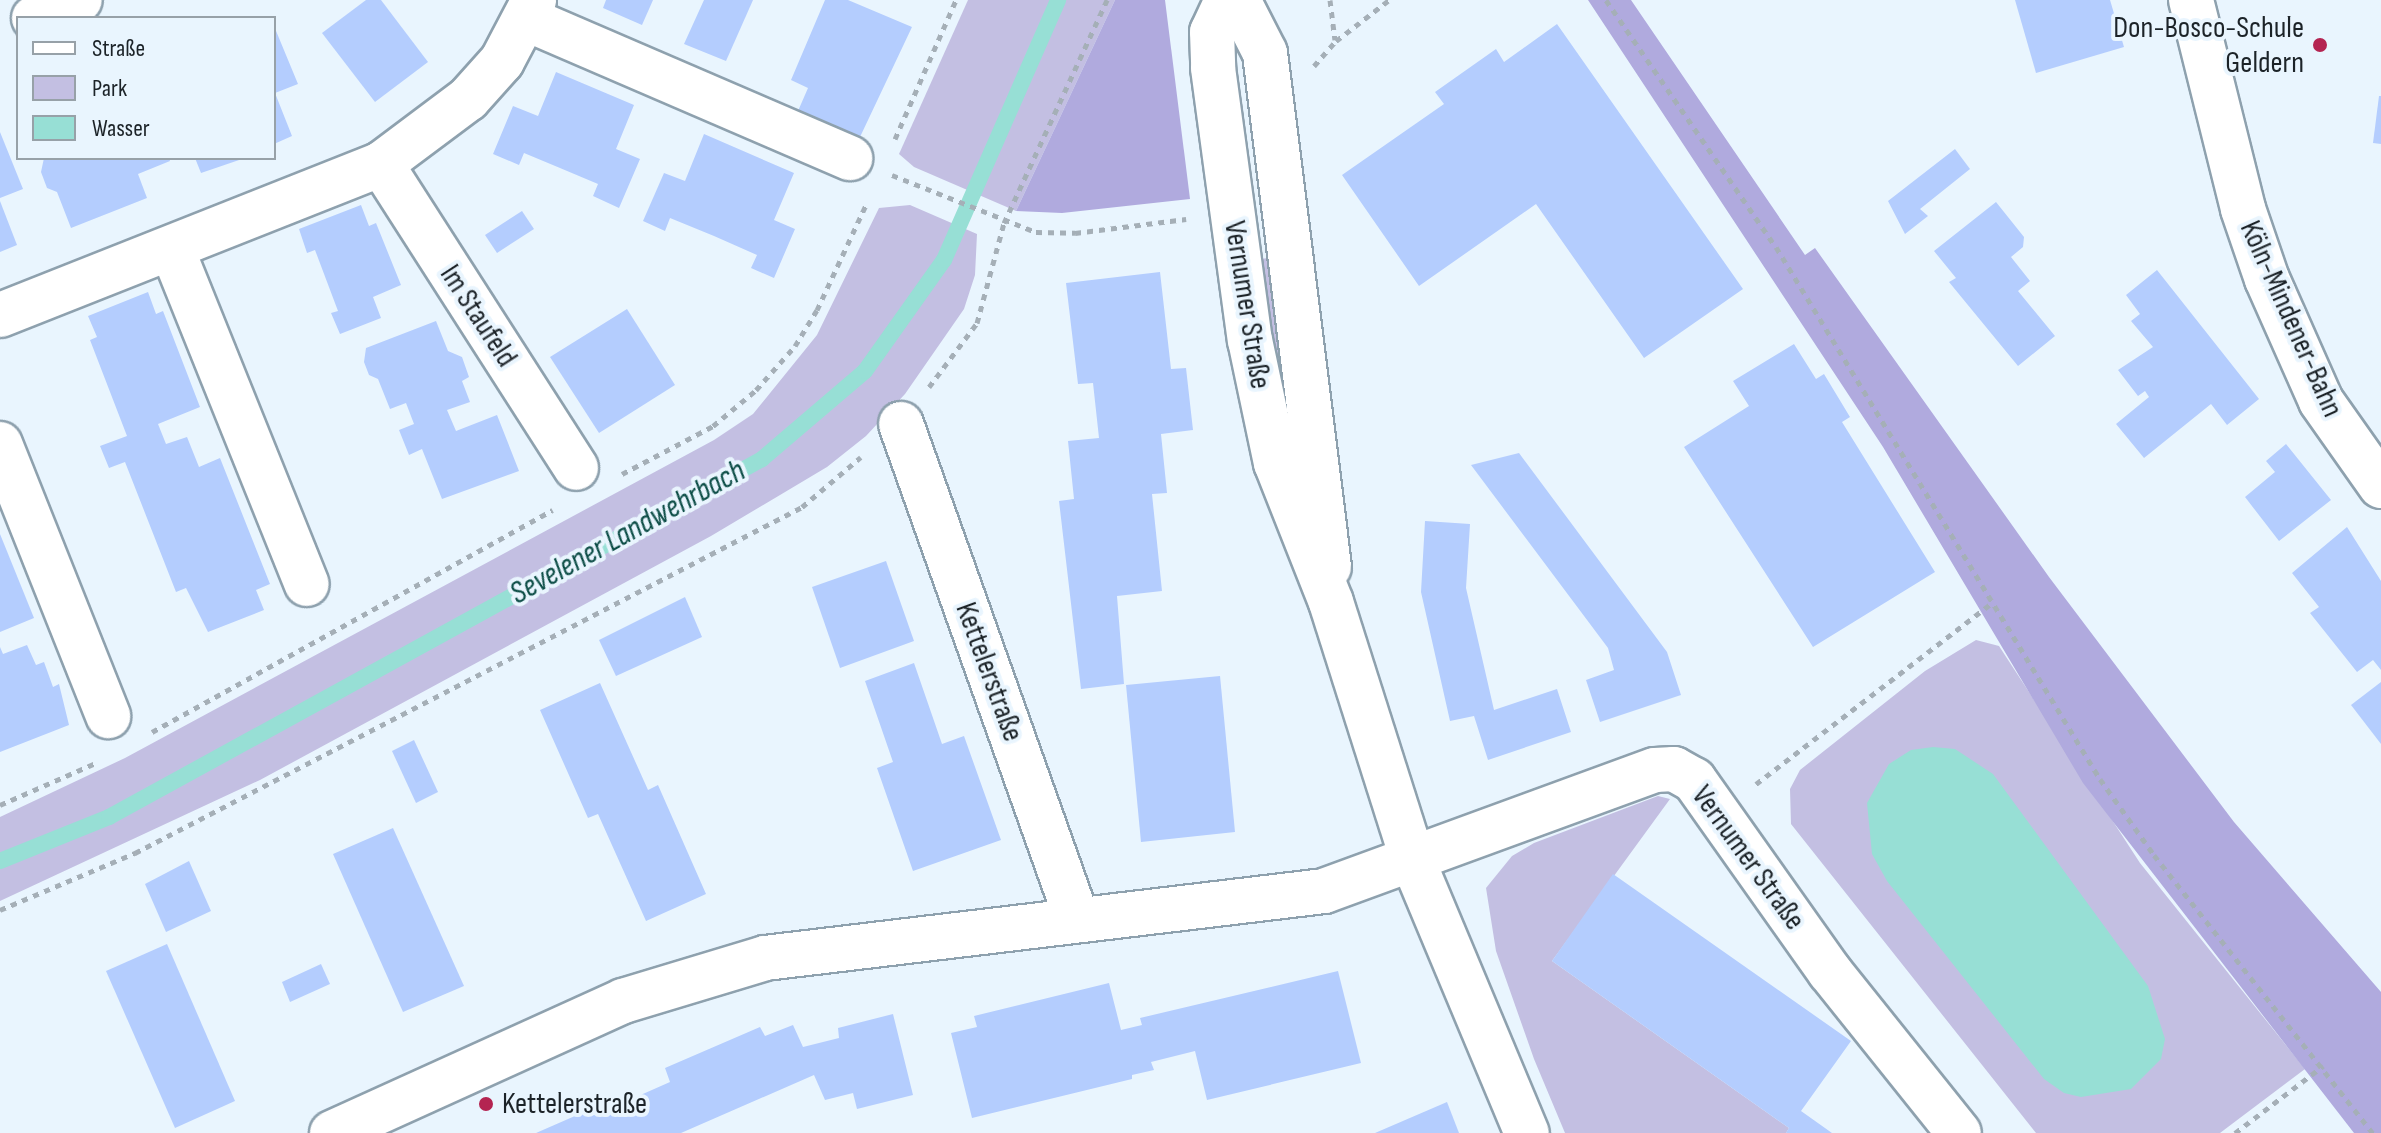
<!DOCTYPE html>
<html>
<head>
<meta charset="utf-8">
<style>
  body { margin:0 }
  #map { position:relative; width:2381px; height:1133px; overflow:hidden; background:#e9f5fe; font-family:"Sofia Sans Condensed",sans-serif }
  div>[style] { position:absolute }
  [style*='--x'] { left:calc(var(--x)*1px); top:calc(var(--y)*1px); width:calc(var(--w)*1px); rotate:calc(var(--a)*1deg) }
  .green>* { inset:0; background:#c3bfe2 }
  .forest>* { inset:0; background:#b0aade }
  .water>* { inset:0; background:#97dfd5 }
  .stream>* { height:16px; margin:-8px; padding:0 8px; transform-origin:8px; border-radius:8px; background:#97dfd5 }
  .building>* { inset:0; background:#b4cdfe }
  .path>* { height:5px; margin-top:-2.5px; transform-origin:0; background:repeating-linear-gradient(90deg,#a5afb7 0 6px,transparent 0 12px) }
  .roads { filter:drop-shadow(2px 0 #8ea1ae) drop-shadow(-2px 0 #8ea1ae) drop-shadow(0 2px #8ea1ae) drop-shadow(0 -2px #8ea1ae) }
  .street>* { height:44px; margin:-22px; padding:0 22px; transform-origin:22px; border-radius:22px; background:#fff }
  .secondary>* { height:44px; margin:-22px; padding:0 22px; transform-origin:22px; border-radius:22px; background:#fff }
  .dots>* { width:22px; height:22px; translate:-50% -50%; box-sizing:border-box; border:4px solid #e9f5fe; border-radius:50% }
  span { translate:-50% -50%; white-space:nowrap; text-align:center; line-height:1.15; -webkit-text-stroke:8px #e9f5fe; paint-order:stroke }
  .poi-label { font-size:30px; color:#1c2328 }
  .right { translate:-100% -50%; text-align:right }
  .left { translate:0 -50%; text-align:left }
  .street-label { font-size:30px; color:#1c2328 }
  .water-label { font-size:32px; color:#0c4d46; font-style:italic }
  .legend { position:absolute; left:16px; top:16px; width:260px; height:144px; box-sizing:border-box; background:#e9f5fe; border:2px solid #97a1a8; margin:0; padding:10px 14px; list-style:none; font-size:24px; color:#1c2328 }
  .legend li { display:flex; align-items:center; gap:16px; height:40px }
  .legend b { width:40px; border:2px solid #97a1a8 }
</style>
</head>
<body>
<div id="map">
  <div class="green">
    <div style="clip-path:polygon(968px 0,1115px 0,1016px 211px,914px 167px,899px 154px)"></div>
    <div style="clip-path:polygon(910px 205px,977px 234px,975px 275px,964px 309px,905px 394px,866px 436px,827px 467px,711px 536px,260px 780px,0 901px,0 817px,125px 758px,714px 440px,753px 414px,817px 335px,879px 208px)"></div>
    <div style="clip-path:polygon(1275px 257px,1290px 400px,1286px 403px,1253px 260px)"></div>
    <div style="clip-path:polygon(1976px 640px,1999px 646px,2140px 863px,2305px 1069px,2220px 1133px,2036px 1133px,1791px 824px,1790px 789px,1800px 770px,1925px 671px)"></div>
    <div style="clip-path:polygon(1658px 796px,1670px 799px,1552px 961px,1789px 1128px,1786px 1133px,1565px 1133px,1534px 1059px,1496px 951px,1486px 888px,1512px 856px,1534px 843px)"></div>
  </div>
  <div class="forest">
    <div style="clip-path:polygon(1115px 0,1165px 0,1190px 199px,1062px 213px,1016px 211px)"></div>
    <div style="clip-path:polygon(1588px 0,1631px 0,1805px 255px,1815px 248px,2049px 577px,2234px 822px,2381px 992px,2381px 1133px,2354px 1133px,2083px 783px,1883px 447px)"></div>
  </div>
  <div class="water">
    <div style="clip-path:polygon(1933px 747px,1955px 749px,1993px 774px,2148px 986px,2165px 1039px,2161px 1059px,2131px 1089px,2081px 1097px,2064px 1093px,2044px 1079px,1887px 881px,1872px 854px,1867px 803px,1889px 764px,1911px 750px)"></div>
  </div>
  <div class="stream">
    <div style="--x:0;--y:861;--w:118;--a:-22"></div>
    <div style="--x:109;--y:817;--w:745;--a:-28.73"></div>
    <div style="--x:762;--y:459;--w:135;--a:-40.5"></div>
    <div style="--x:865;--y:371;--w:136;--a:-54.6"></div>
    <div style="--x:944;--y:260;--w:284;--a:-66.3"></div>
  </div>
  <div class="building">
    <div style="clip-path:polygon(366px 0,381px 0,428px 62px,375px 102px,322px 33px)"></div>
    <div style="clip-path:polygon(606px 0,653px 0,642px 25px,603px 8px)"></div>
    <div style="clip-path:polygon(704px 0,753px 0,726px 61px,684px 44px)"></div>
    <div style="clip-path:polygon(825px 0,848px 0,912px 27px,860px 137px,798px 111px,808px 88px,791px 80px)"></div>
    <div style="clip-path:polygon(2015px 0,2110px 0,2124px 47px,2036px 73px)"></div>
    <div style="clip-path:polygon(1557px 24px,1743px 289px,1644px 358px,1536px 204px,1419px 286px,1342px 175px,1444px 104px,1435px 92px,1496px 49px,1504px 62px)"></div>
    <div style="clip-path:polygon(274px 26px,298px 84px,275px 93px,292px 136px,274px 144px)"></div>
    <div style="clip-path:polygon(556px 72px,634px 105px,616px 149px,640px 159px,619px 208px,593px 196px,598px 184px,560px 168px,524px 153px,519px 165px,493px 154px,513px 106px,538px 116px)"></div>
    <div style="clip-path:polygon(2379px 96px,2381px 96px,2381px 144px,2373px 143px)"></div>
    <div style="clip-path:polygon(0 132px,23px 189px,0 198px)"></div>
    <div style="clip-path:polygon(704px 134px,794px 173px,774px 220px,795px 229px,774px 278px,751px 268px,757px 255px,714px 236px,670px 218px,665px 231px,643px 221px,664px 173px,685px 181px)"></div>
    <div style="clip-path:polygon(1955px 149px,1970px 169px,1920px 209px,1928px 216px,1905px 234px,1888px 201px)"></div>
    <div style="clip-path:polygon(44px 158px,169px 158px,170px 161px,138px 174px,147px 198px,71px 228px,57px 192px,47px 188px,41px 172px)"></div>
    <div style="clip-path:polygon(195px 158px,245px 158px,201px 173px)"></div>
    <div style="clip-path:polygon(0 201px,17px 245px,0 252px)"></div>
    <div style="clip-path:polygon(1996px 202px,2024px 237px,2023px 247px,2011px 257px,2030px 281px,2018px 291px,2055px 336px,2018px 366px,1949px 282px,1956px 278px,1934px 251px)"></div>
    <div style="clip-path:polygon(361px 205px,369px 226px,376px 223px,401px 285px,373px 297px,381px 318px,340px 334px,331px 313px,338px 311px,315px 250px,307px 253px,299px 229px)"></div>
    <div style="clip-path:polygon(522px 211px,534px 229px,497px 253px,485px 235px)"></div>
    <div style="clip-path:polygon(2157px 270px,2259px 399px,2227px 425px,2211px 404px,2144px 458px,2116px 424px,2149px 397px,2145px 391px,2138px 396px,2118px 370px,2153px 347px,2131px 321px,2140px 314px,2126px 295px)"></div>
    <div style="clip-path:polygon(1160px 272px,1171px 369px,1186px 368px,1193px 430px,1161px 434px,1167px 493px,1152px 494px,1162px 591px,1117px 596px,1124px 684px,1081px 689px,1059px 501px,1074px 499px,1068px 441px,1099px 438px,1093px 383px,1078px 384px,1066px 283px)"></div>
    <div style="clip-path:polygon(148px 292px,156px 314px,163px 311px,200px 407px,158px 424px,166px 444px,187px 437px,199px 467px,220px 458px,270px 584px,256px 590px,264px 610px,208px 632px,186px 588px,176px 592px,125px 462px,109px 468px,100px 446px,127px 436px,90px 340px,97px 337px,88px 316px)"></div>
    <div style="clip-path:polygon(627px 309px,675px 385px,599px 433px,550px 357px)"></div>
    <div style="clip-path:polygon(436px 321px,448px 351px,462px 357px,469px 377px,462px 381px,470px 402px,447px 410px,456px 431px,497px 415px,519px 471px,442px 499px,422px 449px,409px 455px,399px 430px,414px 424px,406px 403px,390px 409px,378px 379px,369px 375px,364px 362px,366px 348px)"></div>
    <div style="clip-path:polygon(1794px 344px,1816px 379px,1824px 374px,1850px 417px,1842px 422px,1935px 572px,1813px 647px,1684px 447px,1749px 406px,1733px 381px)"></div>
    <div style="clip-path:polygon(2286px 444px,2331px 500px,2279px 541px,2245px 497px,2275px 472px,2266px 461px)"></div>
    <div style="clip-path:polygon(1519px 453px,1667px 652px,1681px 695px,1600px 722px,1586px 680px,1614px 670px,1608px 648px,1471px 465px)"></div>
    <div style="clip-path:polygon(1425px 521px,1470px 524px,1466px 588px,1494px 710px,1557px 689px,1571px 732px,1488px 760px,1474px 716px,1450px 721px,1421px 592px)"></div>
    <div style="clip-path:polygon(2347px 527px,2381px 581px,2381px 670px,2373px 660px,2357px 672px,2310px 613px,2319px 607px,2292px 573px)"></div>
    <div style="clip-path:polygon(0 534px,34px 618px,0 632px)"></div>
    <div style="clip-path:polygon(886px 561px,914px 641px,840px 668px,812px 587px)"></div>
    <div style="clip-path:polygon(685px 597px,702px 637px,616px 676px,599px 640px)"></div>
    <div style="clip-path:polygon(27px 645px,36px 665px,44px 662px,53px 687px,59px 684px,69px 725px,0 752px,0 647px,3px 654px)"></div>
    <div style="clip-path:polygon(914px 663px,942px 744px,964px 736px,1001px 840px,913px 871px,877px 768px,893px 762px,865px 681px)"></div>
    <div style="clip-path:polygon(1220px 676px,1235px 832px,1141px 842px,1126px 685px)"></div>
    <div style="clip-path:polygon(2381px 682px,2381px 744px,2351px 705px)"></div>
    <div style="clip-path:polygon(600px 683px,648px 790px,658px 785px,706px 894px,646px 921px,598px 814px,588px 818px,540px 710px)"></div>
    <div style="clip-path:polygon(414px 740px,438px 792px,416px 803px,392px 751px)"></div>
    <div style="clip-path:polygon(393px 828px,464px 986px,403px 1012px,333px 854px)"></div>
    <div style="clip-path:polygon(189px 861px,211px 911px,166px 932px,145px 884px)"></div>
    <div style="clip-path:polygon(1613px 874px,1851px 1041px,1801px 1111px,1832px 1133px,1786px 1133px,1789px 1128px,1552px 961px)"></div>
    <div style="clip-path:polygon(167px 944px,235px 1101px,175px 1128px,106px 971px)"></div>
    <div style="clip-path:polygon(321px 964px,330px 984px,290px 1002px,282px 982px)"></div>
    <div style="clip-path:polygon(1338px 971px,1361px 1063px,1207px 1100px,1195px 1051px,1151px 1062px,1154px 1070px,1132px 1075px,1132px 1079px,972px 1118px,951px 1033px,977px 1027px,974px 1016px,1109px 983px,1121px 1030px,1142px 1025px,1140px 1018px)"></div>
    <div style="clip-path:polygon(893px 1014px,913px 1095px,857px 1109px,853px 1093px,825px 1100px,814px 1075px,681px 1133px,536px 1133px,623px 1095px,627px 1101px,670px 1082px,665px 1068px,760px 1027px,765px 1036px,793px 1025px,803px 1047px,839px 1038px,838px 1028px)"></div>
    <div style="clip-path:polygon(1447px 1102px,1459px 1133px,1375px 1133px)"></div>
  </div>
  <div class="path">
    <div style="--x:1330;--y:0;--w:40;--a:82.9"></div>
    <div style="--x:1606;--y:0;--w:300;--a:55.5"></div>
    <div style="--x:1776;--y:247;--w:623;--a:58.66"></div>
    <div style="--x:2100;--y:779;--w:93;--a:54.6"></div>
    <div style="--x:2154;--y:855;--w:354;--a:51.8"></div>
    <div style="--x:1314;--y:66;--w:33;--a:-49"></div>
    <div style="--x:1336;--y:41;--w:67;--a:-37.7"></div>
    <div style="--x:895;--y:139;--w:152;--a:-66.3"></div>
    <div style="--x:892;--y:175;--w:155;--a:21.6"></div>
    <div style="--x:1036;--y:232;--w:39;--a:1"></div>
    <div style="--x:1075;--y:233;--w:112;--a:-7.2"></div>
    <div style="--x:929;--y:387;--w:80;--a:-53.1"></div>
    <div style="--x:977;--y:323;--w:104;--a:-74.9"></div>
    <div style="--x:1004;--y:223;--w:246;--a:-65.2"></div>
    <div style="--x:622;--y:474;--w:103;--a:-27.8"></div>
    <div style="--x:713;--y:426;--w:56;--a:-39.9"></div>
    <div style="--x:756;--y:390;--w:59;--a:-48.4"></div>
    <div style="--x:795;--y:346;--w:42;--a:-58.6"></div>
    <div style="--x:817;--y:310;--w:118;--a:-65"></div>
    <div style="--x:152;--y:732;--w:458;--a:-29"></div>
    <div style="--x:1756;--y:784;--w:299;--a:-37.5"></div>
    <div style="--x:0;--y:805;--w:107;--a:-23.7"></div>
    <div style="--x:0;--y:910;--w:147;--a:-22.9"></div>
    <div style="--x:135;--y:853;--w:751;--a:-27.42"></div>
    <div style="--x:802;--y:507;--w:77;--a:-40.3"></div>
    <div style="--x:2235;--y:1133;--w:111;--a:-37.3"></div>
  </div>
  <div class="roads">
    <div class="street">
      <div style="--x:2191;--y:0;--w:215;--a:76"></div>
      <div style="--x:2243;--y:209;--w:74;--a:71.1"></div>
      <div style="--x:2267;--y:279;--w:133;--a:66.1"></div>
      <div style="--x:2321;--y:401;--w:104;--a:54.8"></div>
      <div style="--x:34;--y:18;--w:49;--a:-21.4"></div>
      <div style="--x:527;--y:19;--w:352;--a:23.3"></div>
      <div style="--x:381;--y:164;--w:361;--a:57.3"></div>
      <div style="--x:172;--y:249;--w:361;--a:68.1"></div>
      <div style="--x:0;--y:315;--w:410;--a:-21.6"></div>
      <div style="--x:381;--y:164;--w:109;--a:-36.8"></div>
      <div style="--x:468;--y:99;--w:51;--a:-48.2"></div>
      <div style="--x:502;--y:61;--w:69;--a:-62.3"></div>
      <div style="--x:901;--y:424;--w:525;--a:70.43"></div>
      <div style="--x:0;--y:444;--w:293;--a:68.3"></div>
      <div style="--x:332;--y:1133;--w:320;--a:-24.4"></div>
      <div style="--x:623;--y:1001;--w:148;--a:-16.8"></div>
      <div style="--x:765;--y:958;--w:563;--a:-6.83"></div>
      <div style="--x:1324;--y:891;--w:352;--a:-20.1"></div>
      <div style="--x:1655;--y:770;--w:19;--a:-3"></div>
      <div style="--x:1674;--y:769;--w:23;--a:29"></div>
      <div style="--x:1694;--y:780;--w:235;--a:54.7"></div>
      <div style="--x:1830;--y:972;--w:206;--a:51.3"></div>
    </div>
    <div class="secondary">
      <div style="--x:1227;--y:0;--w:35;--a:115"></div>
      <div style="--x:1212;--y:32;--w:36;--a:88"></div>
      <div style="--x:1213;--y:68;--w:275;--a:82.3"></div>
      <div style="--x:1250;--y:340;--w:126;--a:78.1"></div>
      <div style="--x:1276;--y:463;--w:149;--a:68.4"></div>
      <div style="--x:1331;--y:602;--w:272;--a:72.4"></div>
      <div style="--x:1413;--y:861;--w:295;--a:67.3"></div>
      <div style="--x:1238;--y:0;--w:59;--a:63"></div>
      <div style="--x:1265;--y:53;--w:518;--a:82.9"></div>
    </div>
  </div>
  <div class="dots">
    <div style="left:2320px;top:45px;background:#b42451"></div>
    <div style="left:486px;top:1104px;background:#b42451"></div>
  </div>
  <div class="poi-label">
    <span class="right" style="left:2304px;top:45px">Don-Bosco-Schule<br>Geldern</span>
    <span class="left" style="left:502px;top:1104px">Kettelerstraße</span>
  </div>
  <div class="street-label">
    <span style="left:1247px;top:305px;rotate:81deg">Vernumer Straße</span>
    <span style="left:478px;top:316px;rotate:57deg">Im Staufeld</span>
    <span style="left:2291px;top:319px;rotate:66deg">Köln-Mindener-Bahn</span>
    <span style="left:989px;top:672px;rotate:70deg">Kettelerstraße</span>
    <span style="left:1748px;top:858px;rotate:54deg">Vernumer Straße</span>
  </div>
  <div class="water-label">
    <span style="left:628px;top:533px;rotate:-29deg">Sevelener Landwehrbach</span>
  </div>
  <ul class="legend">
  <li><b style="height:10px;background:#fff"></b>Straße</li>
  <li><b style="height:22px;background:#c3bfe2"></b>Park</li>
  <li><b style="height:22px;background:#97dfd5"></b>Wasser</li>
  </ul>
</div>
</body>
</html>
